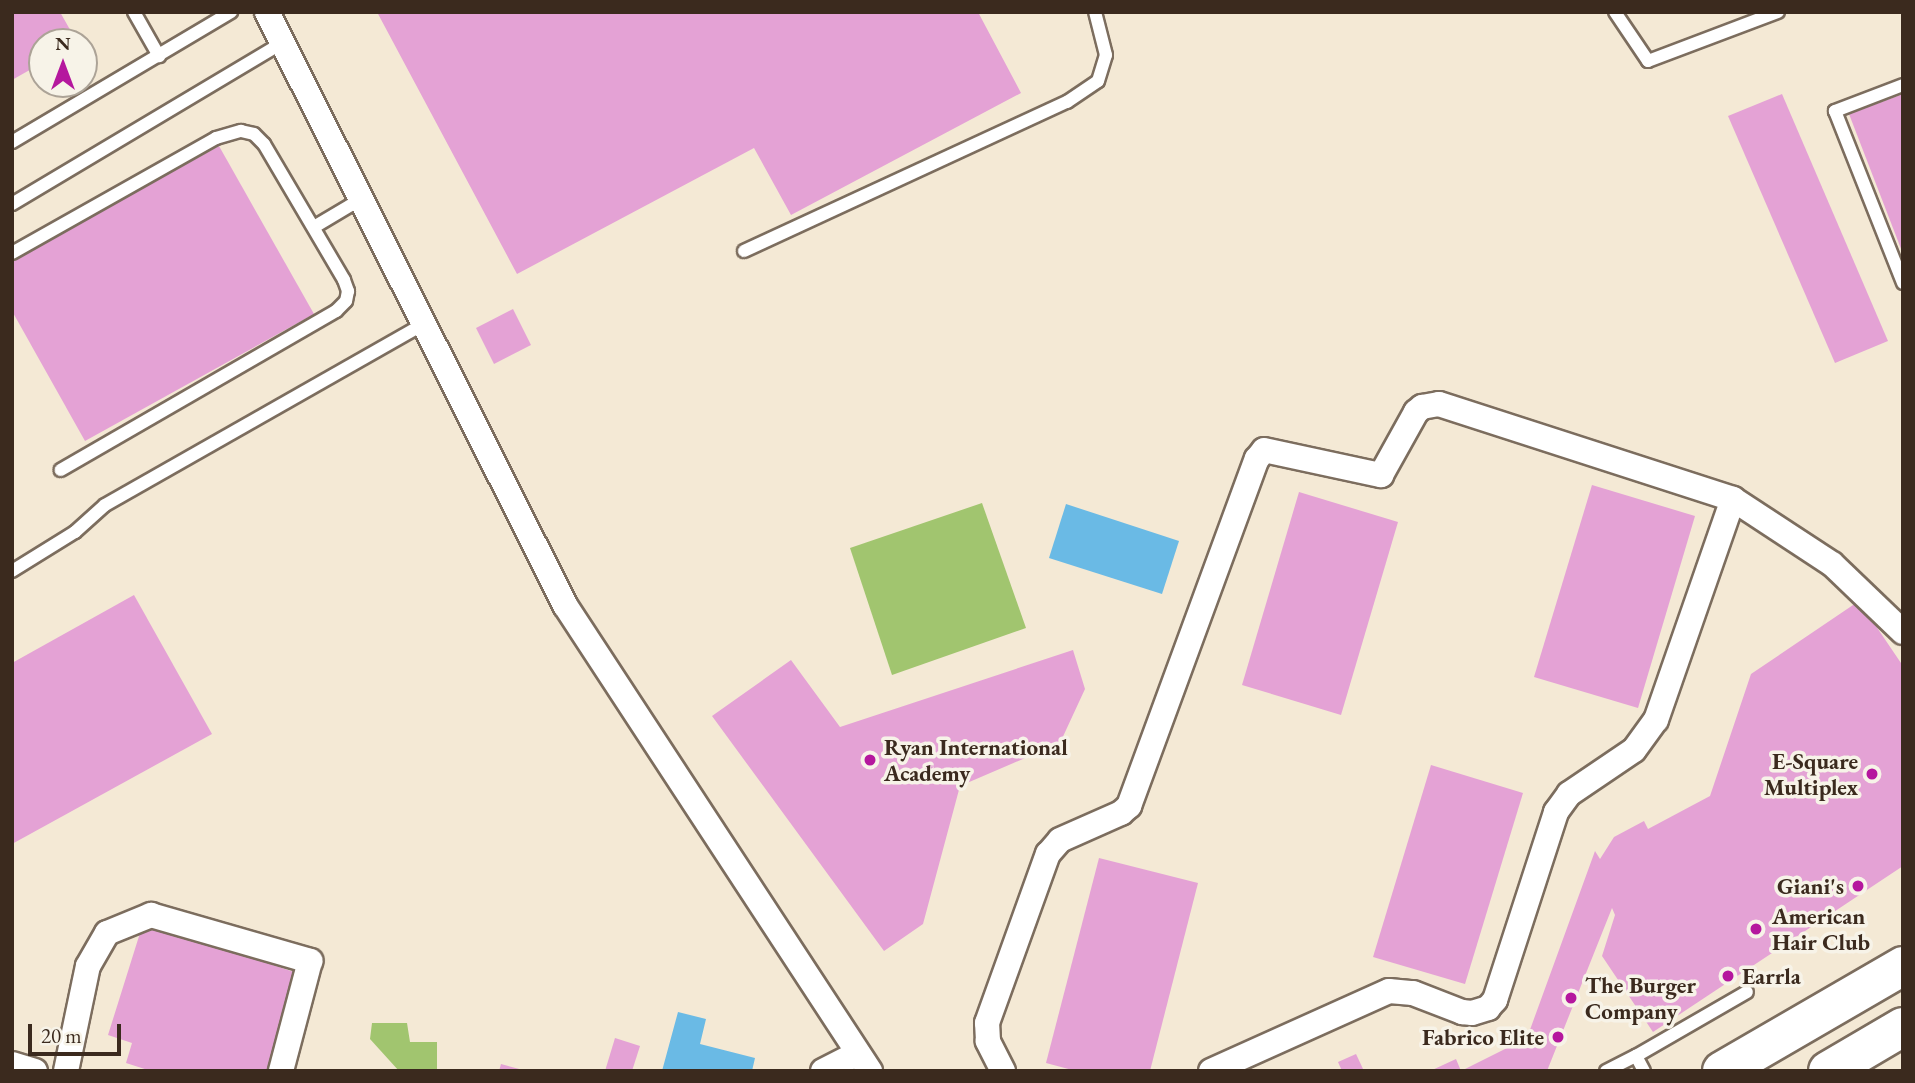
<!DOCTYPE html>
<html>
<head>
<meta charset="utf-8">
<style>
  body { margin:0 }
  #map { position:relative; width:1915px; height:1083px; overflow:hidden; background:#f4e9d5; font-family:"EB Garamond",serif }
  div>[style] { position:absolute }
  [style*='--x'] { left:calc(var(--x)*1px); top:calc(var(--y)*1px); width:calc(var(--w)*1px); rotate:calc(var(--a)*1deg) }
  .green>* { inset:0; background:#a1c56f }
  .water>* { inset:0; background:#6abae5 }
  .building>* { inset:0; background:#e4a2d5 }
  .roads { filter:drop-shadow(2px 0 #7c6d5e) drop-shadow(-2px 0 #7c6d5e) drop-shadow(0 2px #7c6d5e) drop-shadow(0 -2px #7c6d5e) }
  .service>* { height:12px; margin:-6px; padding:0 6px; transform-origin:6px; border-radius:6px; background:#fff }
  .minor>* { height:24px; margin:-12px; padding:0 12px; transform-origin:12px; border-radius:12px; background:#fff }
  .primary>* { height:38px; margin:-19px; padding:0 19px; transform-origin:19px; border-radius:19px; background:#fff }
  .dots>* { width:19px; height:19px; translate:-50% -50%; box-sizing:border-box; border:4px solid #f7f3e8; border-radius:50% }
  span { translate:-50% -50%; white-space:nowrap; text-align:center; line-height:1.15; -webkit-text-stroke:7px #f7f3e8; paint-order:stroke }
  .poi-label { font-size:23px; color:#3b2a1e; font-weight:700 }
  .left { translate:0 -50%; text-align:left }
  .right { translate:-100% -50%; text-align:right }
  .frame { position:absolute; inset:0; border:14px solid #3b2a1e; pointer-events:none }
  .north { position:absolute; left:28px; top:28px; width:70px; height:70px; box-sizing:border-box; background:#f7f3e8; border:2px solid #aca397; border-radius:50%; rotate:0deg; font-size:19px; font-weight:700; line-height:28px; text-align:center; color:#3b2a1e }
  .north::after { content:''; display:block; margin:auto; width:24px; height:32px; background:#b5179e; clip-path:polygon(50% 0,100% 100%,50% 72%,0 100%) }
  .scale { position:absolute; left:28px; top:1024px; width:93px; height:32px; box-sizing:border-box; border:4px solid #3b2a1e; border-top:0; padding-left:9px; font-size:21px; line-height:24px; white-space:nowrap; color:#3b2a1e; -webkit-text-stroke:5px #f7f3e8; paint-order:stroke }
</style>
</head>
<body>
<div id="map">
  <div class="green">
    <div style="clip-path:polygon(982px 503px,1026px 628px,892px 675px,850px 548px)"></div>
    <div style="clip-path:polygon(372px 1023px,407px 1023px,410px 1042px,437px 1042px,437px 1071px,399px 1071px,370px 1039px)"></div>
  </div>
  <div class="water">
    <div style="clip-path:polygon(1066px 504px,1179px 541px,1162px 594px,1049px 558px)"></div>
    <div style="clip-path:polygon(678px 1012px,706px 1019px,700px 1044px,755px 1058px,752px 1071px,662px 1071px)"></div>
  </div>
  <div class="building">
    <div style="clip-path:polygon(12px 12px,60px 12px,77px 42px,42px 42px,42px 63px,12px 80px)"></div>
    <div style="clip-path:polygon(377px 12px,978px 12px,1021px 93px,791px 215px,754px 148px,517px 274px)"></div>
    <div style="clip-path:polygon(1782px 94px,1888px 341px,1835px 363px,1728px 116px)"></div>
    <div style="clip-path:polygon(1903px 94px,1903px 254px,1849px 114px)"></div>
    <div style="clip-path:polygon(219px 146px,314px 314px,85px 441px,12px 311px,12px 260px)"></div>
    <div style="clip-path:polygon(513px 309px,531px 345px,494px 364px,476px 328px)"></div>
    <div style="clip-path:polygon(1592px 485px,1695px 516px,1638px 708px,1534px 677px)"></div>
    <div style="clip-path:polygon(1299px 492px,1398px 522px,1341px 715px,1242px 685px)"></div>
    <div style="clip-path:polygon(134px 595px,212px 734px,12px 844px,12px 663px)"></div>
    <div style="clip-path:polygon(1859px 601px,1903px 666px,1903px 866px,1653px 1032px,1602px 956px,1615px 915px,1612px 908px,1547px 1071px,1430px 1071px,1456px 1059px,1461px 1071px,1527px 1038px,1595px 851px,1600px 859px,1614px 837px,1644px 821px,1648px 829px,1710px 796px,1751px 674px)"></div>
    <div style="clip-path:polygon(1073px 650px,1085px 689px,1060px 743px,960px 786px,923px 924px,884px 951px,712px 716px,791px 660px,840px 727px)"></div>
    <div style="clip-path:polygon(1431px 765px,1523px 793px,1465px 984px,1373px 957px)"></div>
    <div style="clip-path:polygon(1099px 858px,1198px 883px,1150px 1071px,1076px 1071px,1046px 1063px)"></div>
    <div style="clip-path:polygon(145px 917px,274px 944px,267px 963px,297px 973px,267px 1071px,151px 1071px,126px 1063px,132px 1043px,108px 1035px)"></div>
    <div style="clip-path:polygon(615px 1038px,640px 1046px,632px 1071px,605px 1071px)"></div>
    <div style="clip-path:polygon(1356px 1054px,1364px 1071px,1342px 1071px,1338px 1062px)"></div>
    <div style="clip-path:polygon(501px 1064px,523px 1070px,523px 1071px,499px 1071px)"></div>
  </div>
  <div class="roads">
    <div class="service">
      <div style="--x:134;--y:12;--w:51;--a:60.4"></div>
      <div style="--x:1615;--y:12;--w:59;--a:56"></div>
      <div style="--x:1648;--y:61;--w:139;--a:-20.7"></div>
      <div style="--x:1903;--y:85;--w:73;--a:159.1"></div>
      <div style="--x:1835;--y:111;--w:185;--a:68.4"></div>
      <div style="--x:12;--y:142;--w:255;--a:-30.7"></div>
      <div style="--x:12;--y:204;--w:314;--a:-30.8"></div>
      <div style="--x:314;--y:227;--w:55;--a:-30.8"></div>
      <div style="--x:744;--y:251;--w:356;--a:-24.8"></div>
      <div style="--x:1067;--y:102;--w:37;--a:-34"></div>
      <div style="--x:1098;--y:81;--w:27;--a:-73"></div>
      <div style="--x:1106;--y:55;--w:44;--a:-104.3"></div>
      <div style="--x:12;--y:253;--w:234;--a:-29.4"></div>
      <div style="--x:216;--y:138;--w:26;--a:-16"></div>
      <div style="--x:241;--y:131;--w:13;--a:13"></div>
      <div style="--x:254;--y:134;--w:14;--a:45"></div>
      <div style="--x:264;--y:144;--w:158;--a:59.5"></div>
      <div style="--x:344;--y:280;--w:12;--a:70"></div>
      <div style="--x:348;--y:291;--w:10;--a:101"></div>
      <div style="--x:346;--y:301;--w:14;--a:135"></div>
      <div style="--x:336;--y:311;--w:318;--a:150"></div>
      <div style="--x:12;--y:571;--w:74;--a:-31.8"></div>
      <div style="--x:75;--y:532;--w:40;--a:-42"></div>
      <div style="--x:105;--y:505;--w:367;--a:-29.6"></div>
      <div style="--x:1606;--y:1071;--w:34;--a:-27"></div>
      <div style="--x:1644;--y:1071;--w:17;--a:-118"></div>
      <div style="--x:1636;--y:1056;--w:128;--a:-30"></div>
    </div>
    <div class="minor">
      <div style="--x:267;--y:12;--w:664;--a:63.32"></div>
      <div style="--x:565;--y:605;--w:557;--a:56.79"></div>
      <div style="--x:12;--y:1064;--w:24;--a:17"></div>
      <div style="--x:66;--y:1071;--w:107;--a:-78.2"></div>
      <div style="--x:88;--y:966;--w:38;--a:-60"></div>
      <div style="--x:107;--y:933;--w:48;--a:-22.2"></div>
      <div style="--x:151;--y:915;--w:166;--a:16.1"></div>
      <div style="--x:310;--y:961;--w:114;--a:104.8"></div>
      <div style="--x:823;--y:1071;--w:39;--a:-27"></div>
      <div style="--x:1003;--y:1071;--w:34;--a:-117"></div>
      <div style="--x:988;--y:1041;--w:18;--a:-93"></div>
      <div style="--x:987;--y:1023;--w:180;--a:-70.2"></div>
      <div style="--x:1048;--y:854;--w:18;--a:-49"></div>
      <div style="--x:1060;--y:840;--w:67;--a:-23.9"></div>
      <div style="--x:1121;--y:813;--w:11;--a:-41"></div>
      <div style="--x:1129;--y:806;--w:370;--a:-69.8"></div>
      <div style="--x:1257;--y:459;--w:11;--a:-52"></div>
      <div style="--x:1264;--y:450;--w:120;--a:12.1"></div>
      <div style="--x:1381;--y:475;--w:72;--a:-60.9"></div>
      <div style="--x:1416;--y:412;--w:8;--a:-40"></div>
      <div style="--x:1422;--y:407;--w:17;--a:-10"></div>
      <div style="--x:1439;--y:404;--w:309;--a:17.9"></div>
      <div style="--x:1733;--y:499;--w:118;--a:33.3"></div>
      <div style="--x:1832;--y:564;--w:98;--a:43.8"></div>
      <div style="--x:1211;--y:1071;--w:195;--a:-24.2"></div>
      <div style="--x:1389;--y:991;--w:24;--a:5"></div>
      <div style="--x:1413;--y:993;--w:53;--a:21.2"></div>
      <div style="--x:1462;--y:1012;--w:10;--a:6"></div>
      <div style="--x:1472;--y:1013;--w:17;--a:-17"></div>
      <div style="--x:1488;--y:1008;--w:11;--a:-49"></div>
      <div style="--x:1495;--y:1000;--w:198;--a:-72"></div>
      <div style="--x:1556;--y:812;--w:22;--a:-54"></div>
      <div style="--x:1569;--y:794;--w:78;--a:-34.1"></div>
      <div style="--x:1634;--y:750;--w:37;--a:-54"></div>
      <div style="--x:1656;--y:720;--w:234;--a:-70.8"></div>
    </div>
    <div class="primary">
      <div style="--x:1722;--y:1071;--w:209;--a:-30.1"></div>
      <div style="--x:1828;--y:1071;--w:87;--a:-30.4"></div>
    </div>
  </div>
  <div class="dots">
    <div style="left:870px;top:760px;background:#b5179e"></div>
    <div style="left:1872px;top:774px;background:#b5179e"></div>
    <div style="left:1858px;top:886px;background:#b5179e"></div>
    <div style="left:1756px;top:929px;background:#b5179e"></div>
    <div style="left:1728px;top:976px;background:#b5179e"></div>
    <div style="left:1571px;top:998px;background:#b5179e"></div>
    <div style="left:1558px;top:1037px;background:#b5179e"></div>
  </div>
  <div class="poi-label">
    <span class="left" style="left:884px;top:760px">Ryan International<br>Academy</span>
    <span class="right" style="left:1858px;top:774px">E-Square<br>Multiplex</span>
    <span class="right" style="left:1844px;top:886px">Giani's</span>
    <span class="left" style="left:1772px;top:929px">American<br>Hair Club</span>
    <span class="left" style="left:1742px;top:976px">Earrla</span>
    <span class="left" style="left:1585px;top:998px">The Burger<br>Company</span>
    <span class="right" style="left:1544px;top:1037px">Fabrico Elite</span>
  </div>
  <div class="frame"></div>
  <div class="north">N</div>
  <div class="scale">20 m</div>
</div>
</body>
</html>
